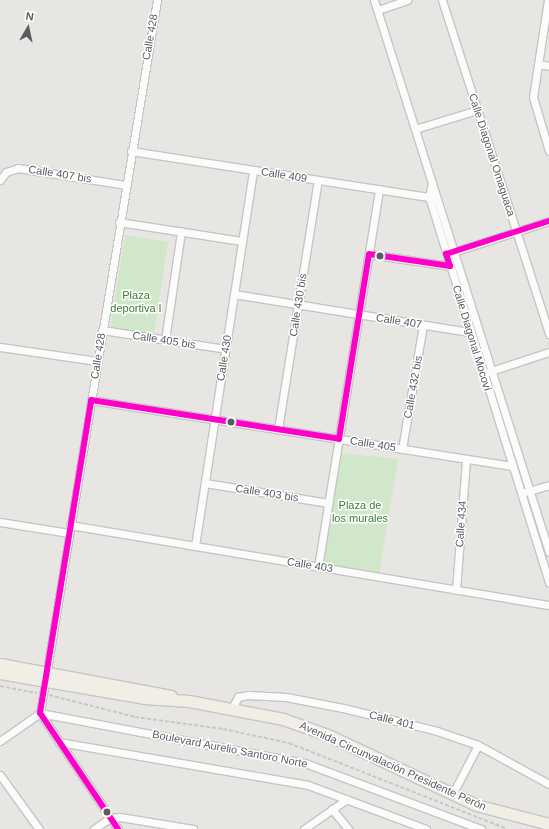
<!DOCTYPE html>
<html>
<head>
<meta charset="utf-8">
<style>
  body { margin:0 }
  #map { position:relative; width:549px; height:829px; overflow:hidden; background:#e8e6e2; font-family:Helvetica,sans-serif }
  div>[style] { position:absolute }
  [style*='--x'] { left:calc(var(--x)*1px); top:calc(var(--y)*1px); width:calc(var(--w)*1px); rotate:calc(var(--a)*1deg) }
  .green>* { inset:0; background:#d1e7ca }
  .path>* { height:1.5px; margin-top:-0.75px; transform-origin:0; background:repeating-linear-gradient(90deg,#c4cac5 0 4px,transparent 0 6px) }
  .roads { filter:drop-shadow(1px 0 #c4c5c5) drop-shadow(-1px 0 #c4c5c5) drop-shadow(0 1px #c4c5c5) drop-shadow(0 -1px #c4c5c5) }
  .minor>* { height:7px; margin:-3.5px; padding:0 3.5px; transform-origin:3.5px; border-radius:3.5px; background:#fcfbfb }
  .primary>* { height:11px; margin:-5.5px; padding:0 5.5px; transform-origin:5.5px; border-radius:5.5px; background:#f1eee5 }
  .bus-1>* { height:6px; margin:-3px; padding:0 3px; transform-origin:3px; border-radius:3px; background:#fc02c8 }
  .dots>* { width:11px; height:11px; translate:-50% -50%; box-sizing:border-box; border:2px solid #fff; border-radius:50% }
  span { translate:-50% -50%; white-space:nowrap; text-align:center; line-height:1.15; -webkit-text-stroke:3px #fff; paint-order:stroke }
  .street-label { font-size:11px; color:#575d61 }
  .park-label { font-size:11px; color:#34832d }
  .north { position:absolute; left:8px; top:8px; width:40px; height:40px; -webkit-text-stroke:3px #fff; paint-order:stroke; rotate:9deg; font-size:11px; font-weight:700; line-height:16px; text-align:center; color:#575d61 }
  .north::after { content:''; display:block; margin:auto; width:14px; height:18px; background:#575d61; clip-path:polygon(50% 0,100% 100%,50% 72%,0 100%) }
</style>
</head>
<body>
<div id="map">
  <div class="green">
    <div style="clip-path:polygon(125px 235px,168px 242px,154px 334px,110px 329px)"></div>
    <div style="clip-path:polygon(340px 453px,398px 459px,379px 574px,322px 565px)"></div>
  </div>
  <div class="path">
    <div style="--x:0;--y:686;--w:38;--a:11"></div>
    <div style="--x:49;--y:695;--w:89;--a:14.3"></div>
    <div style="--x:135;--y:717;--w:89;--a:7.8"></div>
    <div style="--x:223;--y:729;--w:67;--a:12"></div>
    <div style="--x:289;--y:743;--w:234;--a:21.5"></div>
  </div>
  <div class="roads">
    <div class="minor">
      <div style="--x:374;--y:0;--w:579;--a:72.41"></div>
      <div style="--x:442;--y:0;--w:351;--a:72.2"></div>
      <div style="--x:548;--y:0;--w:98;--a:98.8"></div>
      <div style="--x:533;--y:97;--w:56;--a:73.5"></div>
      <div style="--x:378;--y:10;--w:31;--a:-19"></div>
      <div style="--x:538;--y:64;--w:11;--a:10"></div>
      <div style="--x:415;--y:129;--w:65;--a:-17"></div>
      <div style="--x:131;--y:151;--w:306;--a:8.8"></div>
      <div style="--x:0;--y:180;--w:10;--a:-53"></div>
      <div style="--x:6;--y:172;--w:13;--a:-18"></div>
      <div style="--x:18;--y:168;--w:108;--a:9"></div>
      <div style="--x:432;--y:182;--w:15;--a:101"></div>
      <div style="--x:429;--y:197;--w:404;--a:72.7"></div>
      <div style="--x:119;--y:222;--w:124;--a:8.8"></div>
      <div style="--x:450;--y:253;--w:104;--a:-17.9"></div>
      <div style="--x:369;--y:254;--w:82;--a:8.4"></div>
      <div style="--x:234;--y:294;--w:238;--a:9.2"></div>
      <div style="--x:102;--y:330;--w:125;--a:8.7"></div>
      <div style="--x:165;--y:340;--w:110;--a:-81.6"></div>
      <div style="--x:0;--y:347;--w:98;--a:8.2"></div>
      <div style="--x:488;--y:372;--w:64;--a:-18.2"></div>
      <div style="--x:91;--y:400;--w:426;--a:8.9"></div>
      <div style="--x:278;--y:429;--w:252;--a:-80.9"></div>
      <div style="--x:402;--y:449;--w:126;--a:-80.4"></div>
      <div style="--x:205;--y:483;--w:125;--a:9.2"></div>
      <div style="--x:525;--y:492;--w:25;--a:-16"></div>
      <div style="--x:0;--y:522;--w:70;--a:9.1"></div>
      <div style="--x:70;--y:525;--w:486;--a:9.5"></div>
      <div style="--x:195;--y:546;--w:380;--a:-81.2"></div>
      <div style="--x:318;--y:567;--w:383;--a:-80.8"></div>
      <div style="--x:456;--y:590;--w:131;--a:-85.6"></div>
      <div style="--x:232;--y:708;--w:13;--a:-61"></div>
      <div style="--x:238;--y:697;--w:10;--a:-11"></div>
      <div style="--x:248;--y:695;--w:38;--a:3"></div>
      <div style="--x:286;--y:697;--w:58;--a:10.9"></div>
      <div style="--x:343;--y:708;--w:97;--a:13.7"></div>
      <div style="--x:437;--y:731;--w:43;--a:18.9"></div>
      <div style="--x:478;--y:745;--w:81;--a:28.8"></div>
      <div style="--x:40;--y:713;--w:723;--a:-80.68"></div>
      <div style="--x:40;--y:713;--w:270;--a:10.7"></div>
      <div style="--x:305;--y:763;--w:188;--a:20.6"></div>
      <div style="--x:40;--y:713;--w:140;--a:56.1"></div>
      <div style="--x:0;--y:741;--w:49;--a:-35"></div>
      <div style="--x:59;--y:742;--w:253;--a:9.8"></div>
      <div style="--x:308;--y:785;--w:126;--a:20.4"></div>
      <div style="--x:0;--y:775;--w:67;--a:54.2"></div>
      <div style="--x:452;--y:795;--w:56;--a:-62.5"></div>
      <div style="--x:332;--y:809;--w:26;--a:51"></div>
      <div style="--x:94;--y:829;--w:19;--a:-35"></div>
      <div style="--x:110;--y:818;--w:10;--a:-6"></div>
      <div style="--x:120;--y:817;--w:74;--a:9.3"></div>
      <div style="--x:304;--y:829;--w:52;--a:-34.9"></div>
    </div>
    <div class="primary">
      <div style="--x:0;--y:664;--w:174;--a:10.6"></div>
      <div style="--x:0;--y:673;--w:146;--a:9.8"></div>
      <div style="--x:144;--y:698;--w:45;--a:3.8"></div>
      <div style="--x:189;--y:701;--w:96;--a:10.8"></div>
      <div style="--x:283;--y:719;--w:48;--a:19.6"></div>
      <div style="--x:328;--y:735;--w:164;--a:25.3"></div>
      <div style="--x:476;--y:805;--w:75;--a:14.6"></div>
    </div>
  </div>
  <div class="bus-1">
    <div style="--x:118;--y:829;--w:140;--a:-123.9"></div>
    <div style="--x:40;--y:713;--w:317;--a:-80.7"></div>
    <div style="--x:91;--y:400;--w:251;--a:8.9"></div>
    <div style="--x:339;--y:439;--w:187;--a:-80.8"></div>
    <div style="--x:369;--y:254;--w:82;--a:8.4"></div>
    <div style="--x:450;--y:266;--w:13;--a:-108"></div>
    <div style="--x:446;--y:254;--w:108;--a:-17.8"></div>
  </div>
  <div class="dots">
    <div style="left:380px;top:256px;background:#575d61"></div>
    <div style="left:231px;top:422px;background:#575d61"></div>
    <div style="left:107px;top:812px;background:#575d61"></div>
  </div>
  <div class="street-label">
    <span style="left:150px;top:37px;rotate:-80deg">Calle 428</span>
    <span style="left:492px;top:155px;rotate:72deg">Calle Diagonal Omaguaca</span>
    <span style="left:60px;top:174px;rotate:9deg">Calle 407 bis</span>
    <span style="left:284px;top:175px;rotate:9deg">Calle 409</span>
    <span style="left:298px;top:305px;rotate:-81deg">Calle 430 bis</span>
    <span style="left:399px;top:321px;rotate:9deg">Calle 407</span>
    <span style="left:472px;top:338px;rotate:73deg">Calle Diagonal Mocoví</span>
    <span style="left:164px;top:340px;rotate:9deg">Calle 405 bis</span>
    <span style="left:98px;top:356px;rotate:-81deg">Calle 428</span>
    <span style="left:224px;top:358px;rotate:-81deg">Calle 430</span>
    <span style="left:413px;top:387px;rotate:-80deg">Calle 432 bis</span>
    <span style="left:373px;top:444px;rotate:9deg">Calle 405</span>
    <span style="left:267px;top:493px;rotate:9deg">Calle 403 bis</span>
    <span style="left:461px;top:524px;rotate:-86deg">Calle 434</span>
    <span style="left:310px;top:565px;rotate:9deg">Calle 403</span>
    <span style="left:392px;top:720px;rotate:14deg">Calle 401</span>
    <span style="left:230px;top:749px;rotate:11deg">Boulevard Aurelio Santoro Norte</span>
    <span style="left:393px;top:766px;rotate:24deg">Avenida Circunvalación Presidente Perón</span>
  </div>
  <div class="park-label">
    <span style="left:136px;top:302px">Plaza<br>deportiva I</span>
    <span style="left:360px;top:512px">Plaza de<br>los murales</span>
  </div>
  <div class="north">N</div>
</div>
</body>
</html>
